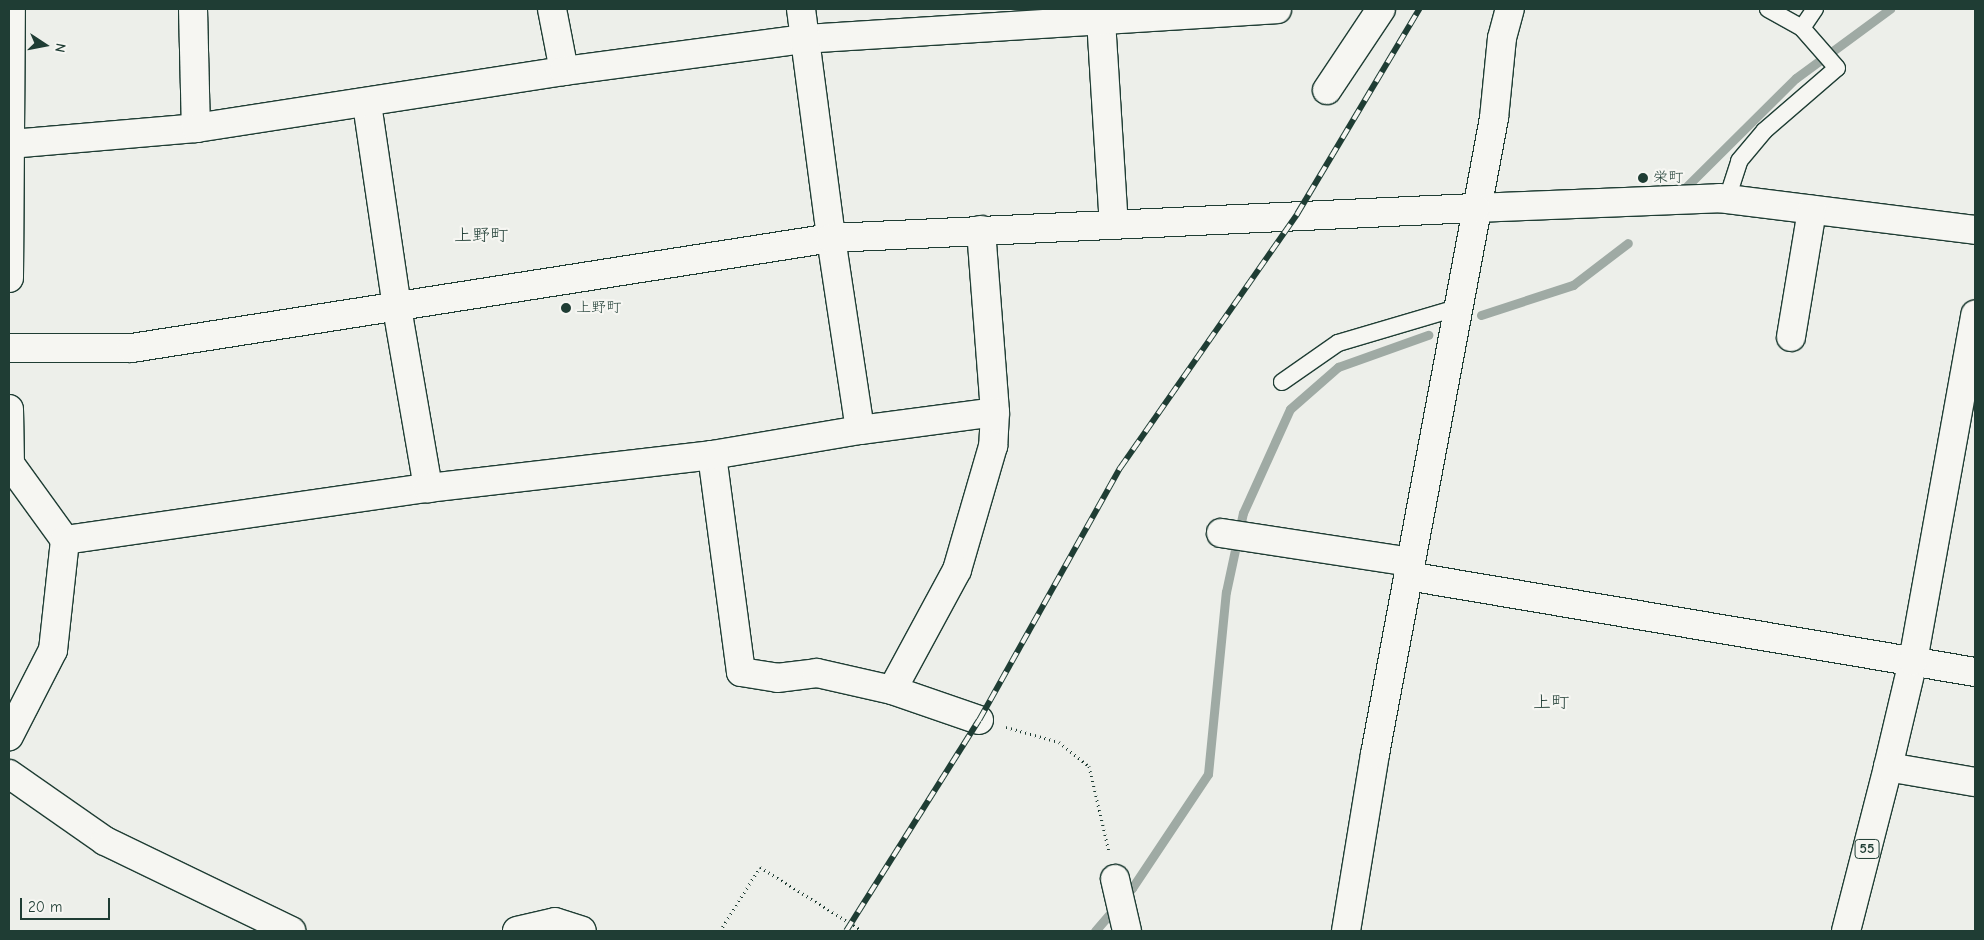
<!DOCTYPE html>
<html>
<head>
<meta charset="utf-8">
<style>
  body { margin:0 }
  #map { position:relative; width:1984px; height:940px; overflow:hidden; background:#edefea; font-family:"Comic Neue","Klee One",sans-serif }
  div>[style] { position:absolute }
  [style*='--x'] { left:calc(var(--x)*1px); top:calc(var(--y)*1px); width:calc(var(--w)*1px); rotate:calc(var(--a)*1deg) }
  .stream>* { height:9px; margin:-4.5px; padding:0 4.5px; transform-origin:4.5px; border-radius:4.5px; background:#9faaa4 }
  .path>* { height:3px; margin-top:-1.5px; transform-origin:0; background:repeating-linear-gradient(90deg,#1f3d34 0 1px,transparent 0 5px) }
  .roads { filter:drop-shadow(1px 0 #1f3d34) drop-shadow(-1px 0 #1f3d34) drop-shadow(0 1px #1f3d34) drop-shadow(0 -1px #1f3d34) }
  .service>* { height:16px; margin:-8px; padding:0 8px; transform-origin:8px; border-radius:8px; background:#f6f6f2 }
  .minor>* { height:28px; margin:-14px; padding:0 14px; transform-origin:14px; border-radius:14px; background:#f6f6f2 }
  .tertiary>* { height:28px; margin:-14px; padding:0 14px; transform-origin:14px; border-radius:14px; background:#f6f6f2 }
  .primary>* { height:28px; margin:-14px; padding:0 14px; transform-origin:14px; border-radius:14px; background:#f6f6f2 }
  .rail>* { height:5.5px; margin-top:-2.75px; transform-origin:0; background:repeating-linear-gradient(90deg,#f6f6f2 0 11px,#1f3d34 0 22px); box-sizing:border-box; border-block:1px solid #1f3d34 }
  .dots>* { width:14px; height:14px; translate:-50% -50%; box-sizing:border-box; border:2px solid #f6f6f2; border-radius:50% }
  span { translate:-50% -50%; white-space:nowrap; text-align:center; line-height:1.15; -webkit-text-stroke:4.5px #f6f6f2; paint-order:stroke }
  .shield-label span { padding:1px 4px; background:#f6f6f2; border:1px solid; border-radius:4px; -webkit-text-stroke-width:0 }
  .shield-label { font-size:14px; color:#1f3d34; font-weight:700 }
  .poi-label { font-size:15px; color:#1f3d34 }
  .left { translate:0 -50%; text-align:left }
  .quarter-label { font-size:18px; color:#1f3d34 }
  .frame { position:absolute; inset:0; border:10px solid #1f3d34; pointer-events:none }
  .north { position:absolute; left:20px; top:20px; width:50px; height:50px; -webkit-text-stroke:4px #f6f6f2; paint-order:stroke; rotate:101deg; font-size:14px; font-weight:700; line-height:20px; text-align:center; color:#1f3d34 }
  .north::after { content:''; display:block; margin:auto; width:18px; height:22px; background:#1f3d34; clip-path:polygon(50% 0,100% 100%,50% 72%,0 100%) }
  .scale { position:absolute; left:20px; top:898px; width:90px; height:22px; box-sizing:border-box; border:2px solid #1f3d34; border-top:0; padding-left:6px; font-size:15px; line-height:18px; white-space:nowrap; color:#1f3d34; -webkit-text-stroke:4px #f6f6f2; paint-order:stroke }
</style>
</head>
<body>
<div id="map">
  <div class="stream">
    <div style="--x:1680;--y:193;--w:163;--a:-44.8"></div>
    <div style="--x:1796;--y:78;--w:117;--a:-36.3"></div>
    <div style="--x:1481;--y:315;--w:97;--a:-18.1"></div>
    <div style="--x:1573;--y:285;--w:69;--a:-37.4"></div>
    <div style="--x:1095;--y:931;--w:57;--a:-49.3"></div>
    <div style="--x:1132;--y:888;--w:137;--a:-56.3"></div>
    <div style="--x:1208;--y:774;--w:183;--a:-84.4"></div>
    <div style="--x:1226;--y:592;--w:81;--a:-77.9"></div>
    <div style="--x:1243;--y:513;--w:114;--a:-65.7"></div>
    <div style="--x:1290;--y:409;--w:64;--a:-41.2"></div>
    <div style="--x:1338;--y:367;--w:96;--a:-19.6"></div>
  </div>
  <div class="path">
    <div style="--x:1006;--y:727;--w:55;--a:15.8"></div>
    <div style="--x:1059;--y:742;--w:38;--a:39"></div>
    <div style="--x:1089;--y:766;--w:88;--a:76.9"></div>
    <div style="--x:720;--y:931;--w:75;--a:-58"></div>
    <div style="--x:760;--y:867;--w:121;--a:31.9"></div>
  </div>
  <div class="roads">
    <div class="service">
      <div style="--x:1768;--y:9;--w:39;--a:29"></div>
      <div style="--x:1802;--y:28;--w:23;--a:-56"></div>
      <div style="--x:1727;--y:199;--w:40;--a:-72"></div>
      <div style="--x:1739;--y:161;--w:39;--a:-50"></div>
      <div style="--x:1764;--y:131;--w:96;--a:-40.8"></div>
      <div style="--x:1837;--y:68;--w:53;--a:-131.2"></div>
      <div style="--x:1282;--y:382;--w:68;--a:-34.9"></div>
      <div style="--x:1338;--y:343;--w:123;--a:-16.5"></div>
    </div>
    <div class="minor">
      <div style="--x:193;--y:9;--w:119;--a:88.6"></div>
      <div style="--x:552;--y:9;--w:63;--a:79"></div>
      <div style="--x:1101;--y:20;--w:204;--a:86.4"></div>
      <div style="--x:1327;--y:90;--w:97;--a:-56.3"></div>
      <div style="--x:367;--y:104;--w:206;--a:81.6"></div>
      <div style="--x:397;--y:308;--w:183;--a:80.2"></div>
      <div style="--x:11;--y:144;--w:186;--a:-4.9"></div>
      <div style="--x:196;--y:128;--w:372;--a:-8.8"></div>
      <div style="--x:564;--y:71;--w:242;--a:-7.6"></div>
      <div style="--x:804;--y:39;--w:474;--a:-3.6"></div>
      <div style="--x:1475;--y:208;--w:244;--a:-2.3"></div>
      <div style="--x:1719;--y:198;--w:258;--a:7.1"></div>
      <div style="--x:981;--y:230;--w:183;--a:85.6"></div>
      <div style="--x:831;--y:238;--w:194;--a:81.4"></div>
      <div style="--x:9;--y:278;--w:269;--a:-89.6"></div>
      <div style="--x:1791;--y:337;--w:129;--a:-80.6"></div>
      <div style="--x:9;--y:409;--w:55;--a:89"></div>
      <div style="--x:10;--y:464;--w:94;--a:54.1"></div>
      <div style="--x:65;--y:540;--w:111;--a:96.2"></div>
      <div style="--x:53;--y:650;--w:97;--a:117.1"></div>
      <div style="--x:712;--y:455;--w:219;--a:82.4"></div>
      <div style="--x:741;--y:672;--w:36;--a:9"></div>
      <div style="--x:777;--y:678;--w:40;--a:-7.1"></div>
      <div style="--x:817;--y:673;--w:77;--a:12.8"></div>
      <div style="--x:1221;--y:533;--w:192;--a:8.7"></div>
      <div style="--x:65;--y:540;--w:367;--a:-8.2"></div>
      <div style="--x:428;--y:488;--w:286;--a:-6.6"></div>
      <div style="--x:712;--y:455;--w:150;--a:-9.6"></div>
      <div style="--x:860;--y:430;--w:136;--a:-7.6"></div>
      <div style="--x:995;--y:412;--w:34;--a:93"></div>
      <div style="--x:993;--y:446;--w:129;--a:106.2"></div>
      <div style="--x:957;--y:570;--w:136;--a:118.4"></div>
      <div style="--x:892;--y:690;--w:92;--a:19"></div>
      <div style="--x:1408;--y:576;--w:575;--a:9.61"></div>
      <div style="--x:9;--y:774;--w:117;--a:34.9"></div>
      <div style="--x:105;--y:841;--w:207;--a:25.8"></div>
      <div style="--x:1115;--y:879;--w:53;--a:77"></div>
      <div style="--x:517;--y:931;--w:39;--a:-13"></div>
      <div style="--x:555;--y:922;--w:28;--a:18"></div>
      <div style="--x:1346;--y:931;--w:179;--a:-80.7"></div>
      <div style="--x:1375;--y:754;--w:647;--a:-79.4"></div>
      <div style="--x:1494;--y:118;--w:80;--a:-84.3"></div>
      <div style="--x:1502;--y:38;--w:30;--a:-75"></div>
    </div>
    <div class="tertiary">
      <div style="--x:801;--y:9;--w:231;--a:82.5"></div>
      <div style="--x:9;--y:348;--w:123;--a:0"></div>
      <div style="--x:132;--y:348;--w:708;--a:-8.94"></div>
      <div style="--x:831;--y:238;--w:645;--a:-2.67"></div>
      <div style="--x:1888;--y:767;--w:109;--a:-76.7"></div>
      <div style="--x:1913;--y:661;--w:352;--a:-79.8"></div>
    </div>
    <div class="primary">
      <div style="--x:1846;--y:931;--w:169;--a:-75.6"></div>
      <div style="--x:1888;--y:767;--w:88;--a:9.8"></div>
    </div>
  </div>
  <div class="rail">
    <div style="--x:846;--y:931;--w:249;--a:-57.8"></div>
    <div style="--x:979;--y:720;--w:289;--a:-60.8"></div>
    <div style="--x:1120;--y:468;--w:310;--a:-55.1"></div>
    <div style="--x:1297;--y:214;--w:239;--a:-59.2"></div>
  </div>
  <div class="dots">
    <div style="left:1643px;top:178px;background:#1f3d34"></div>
    <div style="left:566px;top:308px;background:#1f3d34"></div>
  </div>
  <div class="shield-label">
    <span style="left:1867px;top:849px">55</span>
  </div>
  <div class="poi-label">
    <span class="left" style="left:1653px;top:178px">栄町</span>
    <span class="left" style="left:576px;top:308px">上野町</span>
  </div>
  <div class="quarter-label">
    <span style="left:481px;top:236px">上野町</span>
    <span style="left:1551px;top:703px">上町</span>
  </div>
  <div class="frame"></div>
  <div class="north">N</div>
  <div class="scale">20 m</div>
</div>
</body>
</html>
